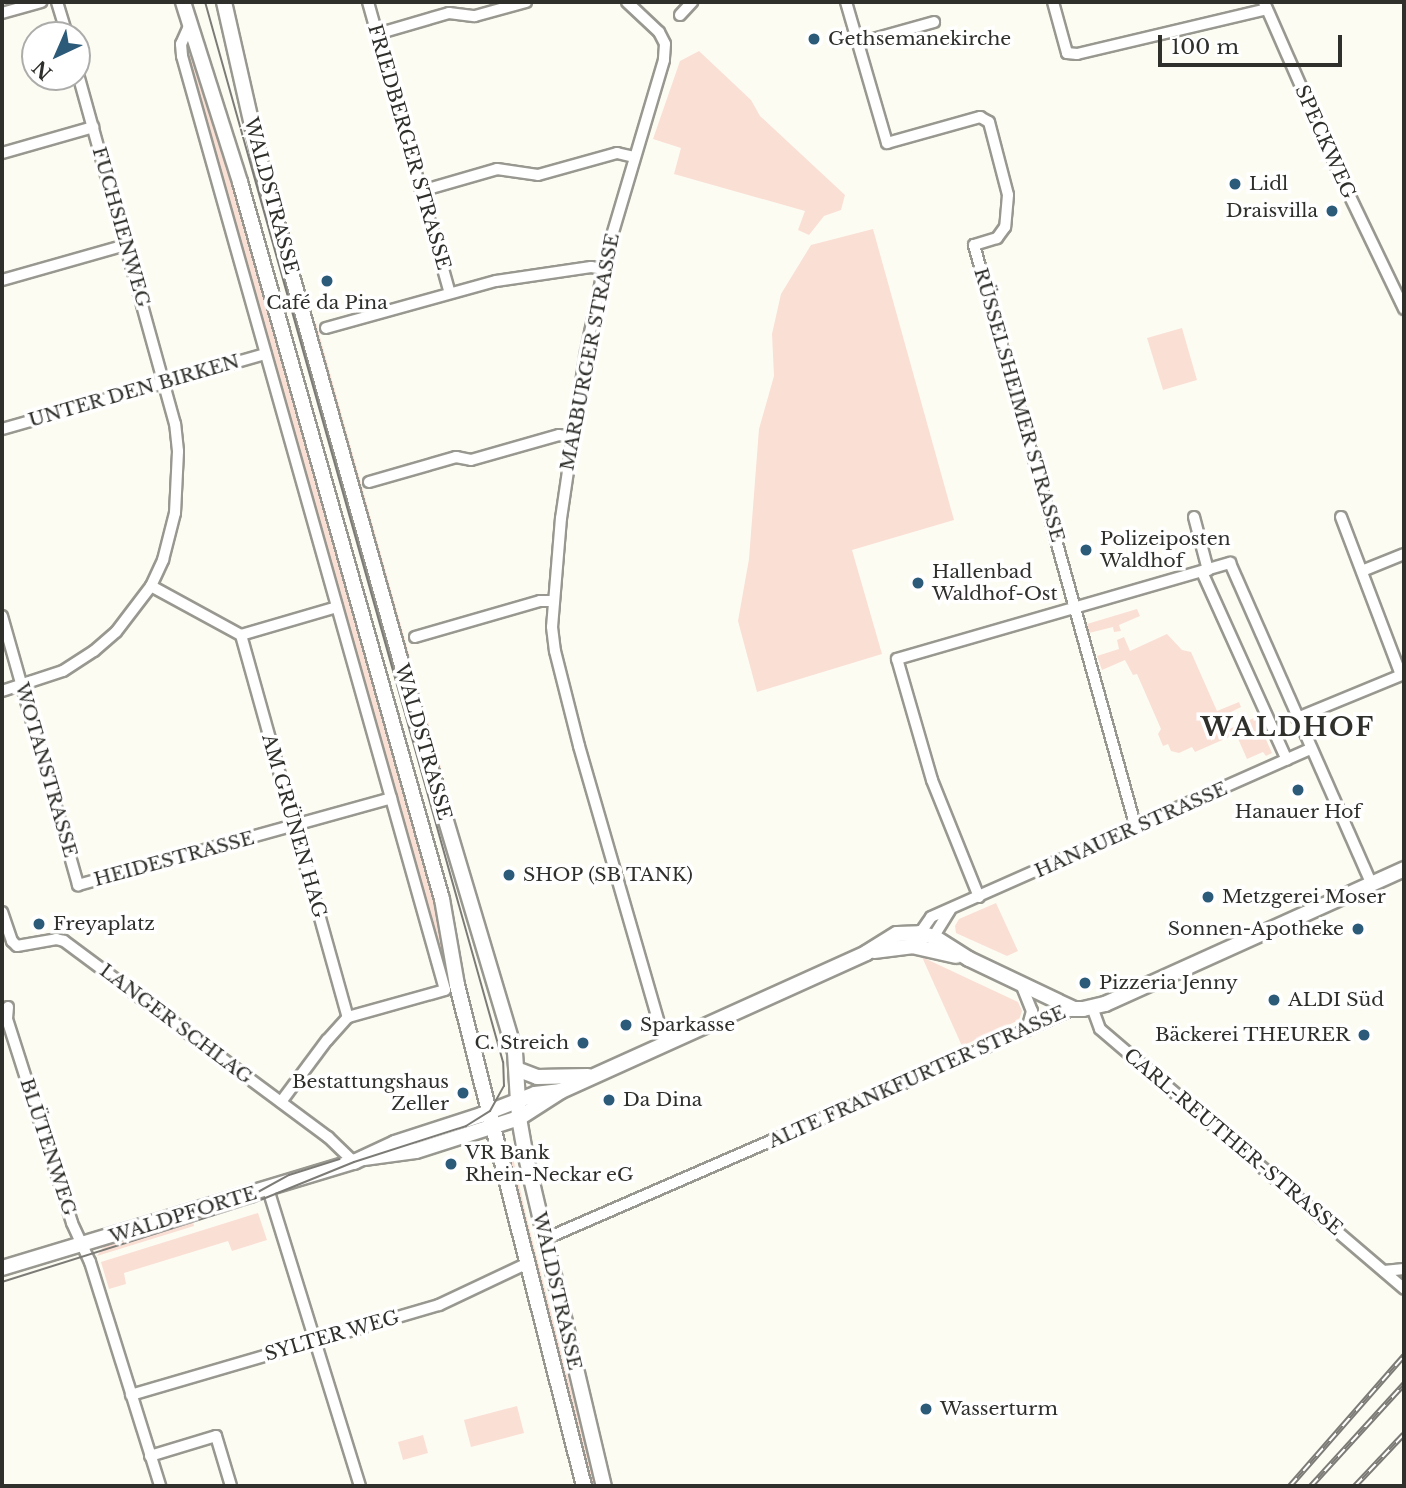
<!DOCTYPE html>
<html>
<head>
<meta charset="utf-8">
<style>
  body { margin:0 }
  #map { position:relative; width:1406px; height:1488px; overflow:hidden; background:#fdfcf3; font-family:"Libre Baskerville",serif }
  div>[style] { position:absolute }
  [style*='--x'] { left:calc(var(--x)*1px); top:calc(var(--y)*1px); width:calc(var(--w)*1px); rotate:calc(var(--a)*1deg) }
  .green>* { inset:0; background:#fadfd5 }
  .roads { filter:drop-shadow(2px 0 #999890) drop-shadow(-2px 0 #999890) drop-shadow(0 2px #999890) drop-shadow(0 -2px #999890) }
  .street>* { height:10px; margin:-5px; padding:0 5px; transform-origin:5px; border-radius:5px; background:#fff }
  .secondary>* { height:14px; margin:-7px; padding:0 7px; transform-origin:7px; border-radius:7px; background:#fff }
  .tram>* { height:2px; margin:-1px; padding:0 1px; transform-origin:1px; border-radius:1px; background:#7c7b76 }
  .rail>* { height:6px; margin-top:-3px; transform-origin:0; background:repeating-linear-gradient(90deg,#fff 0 10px,#7c7b76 0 20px); box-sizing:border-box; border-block:2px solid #7c7b76 }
  .dots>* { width:19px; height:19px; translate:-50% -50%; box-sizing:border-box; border:4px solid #fff; border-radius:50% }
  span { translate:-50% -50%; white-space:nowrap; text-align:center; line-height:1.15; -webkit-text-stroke:7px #fff; paint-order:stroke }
  .poi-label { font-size:19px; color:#2f2f2b }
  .left { translate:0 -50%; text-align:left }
  .right { translate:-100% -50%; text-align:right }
  .street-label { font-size:19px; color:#2f2f2b }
  .district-label { font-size:26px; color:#2f2f2b; font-weight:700; letter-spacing:2px }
  .frame { position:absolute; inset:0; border:4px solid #2f2f2b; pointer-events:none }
  .north { position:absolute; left:21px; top:21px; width:70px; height:70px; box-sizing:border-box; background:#fff; border:2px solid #acacaa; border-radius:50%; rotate:224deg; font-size:19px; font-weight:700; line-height:28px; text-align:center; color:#2f2f2b }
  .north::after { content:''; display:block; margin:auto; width:24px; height:32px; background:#2b5b79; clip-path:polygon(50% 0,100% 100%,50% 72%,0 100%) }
  .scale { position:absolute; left:1158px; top:35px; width:184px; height:32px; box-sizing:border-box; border:4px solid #2f2f2b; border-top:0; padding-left:9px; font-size:21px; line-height:24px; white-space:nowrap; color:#2f2f2b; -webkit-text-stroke:5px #fff; paint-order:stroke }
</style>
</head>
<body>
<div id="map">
  <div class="green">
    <div style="clip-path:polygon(187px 37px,232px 183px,435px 905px,450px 987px,188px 60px)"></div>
    <div style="clip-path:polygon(699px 51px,751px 100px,760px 116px,845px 195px,841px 210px,824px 216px,809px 235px,798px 230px,805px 211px,674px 174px,681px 148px,653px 139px,680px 61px)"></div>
    <div style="clip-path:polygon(873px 229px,954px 520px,852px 550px,882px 654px,757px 692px,738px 621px,749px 559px,759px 429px,774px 376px,772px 334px,781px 294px,811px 245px)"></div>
    <div style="clip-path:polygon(316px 323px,443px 775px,435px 761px,312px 324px)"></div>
    <div style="clip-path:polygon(1182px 328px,1197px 380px,1163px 390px,1147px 338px)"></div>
    <div style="clip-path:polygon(1137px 609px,1140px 616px,1119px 625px,1121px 631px,1114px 632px,1113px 627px,1089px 633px,1087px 624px)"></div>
    <div style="clip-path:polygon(1167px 634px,1182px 650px,1191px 652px,1217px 711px,1239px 702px,1241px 707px,1221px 717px,1227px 730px,1256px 717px,1272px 753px,1266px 756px,1263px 752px,1247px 759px,1236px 734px,1195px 752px,1192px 747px,1179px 753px,1171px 751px,1168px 744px,1163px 746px,1158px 734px,1161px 729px,1137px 674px,1133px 675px,1125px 660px,1102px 670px,1097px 656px,1119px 649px,1117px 640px,1124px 637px,1130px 651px)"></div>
    <div style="clip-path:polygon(996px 903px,1018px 951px,1007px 956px,956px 933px,955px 926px,959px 919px)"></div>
    <div style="clip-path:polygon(922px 957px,1018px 1002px,1022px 1011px,1019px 1020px,962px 1046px)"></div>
    <div style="clip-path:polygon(513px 1158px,527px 1219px,596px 1486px,592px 1486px,524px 1220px,510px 1159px)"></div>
    <div style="clip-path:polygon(258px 1213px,267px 1240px,232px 1251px,228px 1241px,124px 1273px,126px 1284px,109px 1289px,101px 1262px)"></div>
    <div style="clip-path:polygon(192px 1218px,194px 1226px,97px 1256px,105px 1245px)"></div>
    <div style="clip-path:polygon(517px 1406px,524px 1433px,471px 1447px,464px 1420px)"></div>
    <div style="clip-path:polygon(423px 1435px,428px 1453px,403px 1460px,398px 1442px)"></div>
  </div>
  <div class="roads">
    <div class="street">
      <div style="--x:57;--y:2;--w:34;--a:73"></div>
      <div style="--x:368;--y:2;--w:302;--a:74.3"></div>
      <div style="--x:627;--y:2;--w:44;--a:43.2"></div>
      <div style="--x:659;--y:32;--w:13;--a:63"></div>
      <div style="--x:665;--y:44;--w:16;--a:94"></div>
      <div style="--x:664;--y:60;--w:201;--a:106.5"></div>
      <div style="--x:607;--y:253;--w:105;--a:102.1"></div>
      <div style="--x:585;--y:356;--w:164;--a:98.4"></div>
      <div style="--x:561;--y:518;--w:109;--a:94.7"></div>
      <div style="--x:552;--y:627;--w:24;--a:83"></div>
      <div style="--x:555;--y:651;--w:98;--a:75.8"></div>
      <div style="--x:579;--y:746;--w:289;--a:73.9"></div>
      <div style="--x:659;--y:1024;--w:20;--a:63"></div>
      <div style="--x:846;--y:2;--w:147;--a:73.8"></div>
      <div style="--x:887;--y:143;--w:97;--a:-15.6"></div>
      <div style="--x:980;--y:117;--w:10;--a:29"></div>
      <div style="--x:989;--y:122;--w:75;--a:75.4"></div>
      <div style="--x:1008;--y:195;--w:32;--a:95"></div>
      <div style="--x:1005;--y:227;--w:14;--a:126"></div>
      <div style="--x:997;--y:238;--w:24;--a:163"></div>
      <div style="--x:974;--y:245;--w:605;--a:74.47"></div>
      <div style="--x:1053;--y:2;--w:53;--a:74.6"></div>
      <div style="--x:1067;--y:53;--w:10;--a:6"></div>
      <div style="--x:1077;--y:54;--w:195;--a:-13.3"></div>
      <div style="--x:1264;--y:2;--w:197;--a:66.3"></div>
      <div style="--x:1343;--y:182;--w:141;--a:64.3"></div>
      <div style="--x:2;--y:13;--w:41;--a:-15.8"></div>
      <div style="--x:680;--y:15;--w:18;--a:-47"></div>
      <div style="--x:190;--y:24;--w:22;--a:114"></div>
      <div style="--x:181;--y:44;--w:12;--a:85"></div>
      <div style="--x:182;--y:56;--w:970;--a:74.27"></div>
      <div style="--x:445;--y:990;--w:101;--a:164.4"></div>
      <div style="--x:348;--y:1017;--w:31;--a:132"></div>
      <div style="--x:327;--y:1040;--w:77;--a:126.6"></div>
      <div style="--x:377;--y:34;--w:75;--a:-16.3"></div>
      <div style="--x:449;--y:13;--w:26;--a:7"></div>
      <div style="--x:475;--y:16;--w:53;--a:-15.4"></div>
      <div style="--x:859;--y:43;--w:78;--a:-15.6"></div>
      <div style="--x:2;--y:153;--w:95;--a:-15.9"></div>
      <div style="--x:421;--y:191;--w:79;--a:-16.1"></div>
      <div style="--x:497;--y:169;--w:41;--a:8.3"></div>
      <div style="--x:538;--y:175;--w:82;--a:-15.6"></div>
      <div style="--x:617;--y:153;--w:17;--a:13"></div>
      <div style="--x:2;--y:280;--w:129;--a:-15.8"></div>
      <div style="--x:326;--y:328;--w:176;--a:-15.5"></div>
      <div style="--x:496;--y:281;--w:96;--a:-8.4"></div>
      <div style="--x:591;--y:267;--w:12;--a:9"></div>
      <div style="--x:2;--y:429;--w:274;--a:-15.9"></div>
      <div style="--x:369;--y:482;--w:91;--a:-16"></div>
      <div style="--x:456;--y:457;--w:15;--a:11"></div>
      <div style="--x:471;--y:460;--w:91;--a:-15.9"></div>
      <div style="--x:559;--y:435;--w:12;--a:9"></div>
      <div style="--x:1194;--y:517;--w:55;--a:75.2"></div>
      <div style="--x:1341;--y:517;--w:169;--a:69.2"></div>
      <div style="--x:1362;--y:571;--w:45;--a:-22"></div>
      <div style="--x:1202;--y:572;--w:206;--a:65.7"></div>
      <div style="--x:151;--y:586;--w:102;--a:28.6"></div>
      <div style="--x:241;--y:635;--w:100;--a:-16.3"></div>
      <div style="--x:2;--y:616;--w:280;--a:74.2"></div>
      <div style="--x:78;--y:885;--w:325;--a:-15.5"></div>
      <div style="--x:241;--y:635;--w:397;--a:74.4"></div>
      <div style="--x:415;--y:637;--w:130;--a:-16.1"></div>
      <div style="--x:540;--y:601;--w:12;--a:0"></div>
      <div style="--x:2;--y:691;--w:64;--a:-18.2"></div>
      <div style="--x:63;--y:671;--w:37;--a:-33"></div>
      <div style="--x:94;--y:651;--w:29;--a:-41"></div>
      <div style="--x:116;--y:632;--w:58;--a:-52.7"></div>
      <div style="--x:151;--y:586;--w:29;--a:-65"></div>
      <div style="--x:163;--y:560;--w:49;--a:-75.7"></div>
      <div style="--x:175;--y:513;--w:62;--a:-87.2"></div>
      <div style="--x:178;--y:451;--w:27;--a:-96"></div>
      <div style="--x:175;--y:424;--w:366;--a:-105.5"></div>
      <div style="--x:1297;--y:718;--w:116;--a:-22.4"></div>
      <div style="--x:979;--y:897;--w:126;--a:-111.9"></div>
      <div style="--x:932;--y:780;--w:126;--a:-106.1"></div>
      <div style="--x:897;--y:659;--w:347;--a:-16.1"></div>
      <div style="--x:1230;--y:563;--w:350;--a:66.2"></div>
      <div style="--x:2;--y:912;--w:31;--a:71"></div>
      <div style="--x:12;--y:941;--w:7;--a:45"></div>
      <div style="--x:17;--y:946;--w:40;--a:-10"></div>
      <div style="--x:56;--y:939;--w:8;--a:14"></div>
      <div style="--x:64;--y:941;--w:329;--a:36.6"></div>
      <div style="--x:328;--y:1137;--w:36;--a:44"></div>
      <div style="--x:922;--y:939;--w:6;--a:-108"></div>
      <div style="--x:920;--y:933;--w:19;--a:-55"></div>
      <div style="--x:931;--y:917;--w:415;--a:-23.9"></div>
      <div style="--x:932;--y:939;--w:34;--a:-58"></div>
      <div style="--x:1021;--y:984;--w:29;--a:68"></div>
      <div style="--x:1032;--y:1011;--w:20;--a:105"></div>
      <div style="--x:8;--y:1007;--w:12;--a:95"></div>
      <div style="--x:7;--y:1019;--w:214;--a:72.3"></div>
      <div style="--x:72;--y:1223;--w:43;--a:65.2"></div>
      <div style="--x:90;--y:1262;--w:235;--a:72.6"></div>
      <div style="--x:1092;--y:1007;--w:23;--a:70"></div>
      <div style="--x:1100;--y:1029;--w:400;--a:40.5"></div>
      <div style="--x:268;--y:1189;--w:311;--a:72.8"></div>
      <div style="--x:545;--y:1239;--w:577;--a:-23.5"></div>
      <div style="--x:1384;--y:1271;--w:20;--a:-6"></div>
      <div style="--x:131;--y:1395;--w:321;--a:-16.3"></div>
      <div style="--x:439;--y:1305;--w:98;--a:-25.3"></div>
      <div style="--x:150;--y:1456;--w:69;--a:-16.9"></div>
      <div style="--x:216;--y:1436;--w:52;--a:73.3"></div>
    </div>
    <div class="secondary">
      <div style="--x:183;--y:2;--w:189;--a:72.4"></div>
      <div style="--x:240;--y:182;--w:745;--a:74.27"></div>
      <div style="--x:442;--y:899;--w:87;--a:80.1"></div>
      <div style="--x:457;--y:985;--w:517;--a:75.78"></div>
      <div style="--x:224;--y:2;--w:175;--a:77.2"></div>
      <div style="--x:263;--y:173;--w:656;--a:74.25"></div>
      <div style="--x:441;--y:804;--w:259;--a:73.4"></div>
      <div style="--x:515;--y:1052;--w:66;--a:86.5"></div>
      <div style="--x:519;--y:1118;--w:40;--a:80"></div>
      <div style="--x:526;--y:1157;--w:338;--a:76.7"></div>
      <div style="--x:874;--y:951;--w:38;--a:-7"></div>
      <div style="--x:912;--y:946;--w:45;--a:12.8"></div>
      <div style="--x:519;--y:1070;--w:19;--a:21"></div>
      <div style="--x:537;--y:1077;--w:51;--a:-1.1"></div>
      <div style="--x:364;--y:1158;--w:52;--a:-7.7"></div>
      <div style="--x:416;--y:1151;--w:108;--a:-17.8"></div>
      <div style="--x:519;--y:1118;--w:50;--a:-32.7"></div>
      <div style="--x:561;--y:1091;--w:335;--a:-24.3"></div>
      <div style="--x:866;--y:953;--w:36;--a:-32"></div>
      <div style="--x:897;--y:934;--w:23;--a:-2"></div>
      <div style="--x:920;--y:933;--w:15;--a:16"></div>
      <div style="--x:934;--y:937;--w:41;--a:32.2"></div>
      <div style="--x:969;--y:959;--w:116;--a:25.5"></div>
      <div style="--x:1074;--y:1009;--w:9;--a:0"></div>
      <div style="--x:1083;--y:1009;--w:23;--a:-13"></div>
      <div style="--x:1105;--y:1004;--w:51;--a:-24.1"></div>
      <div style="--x:1152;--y:983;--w:277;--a:-24.3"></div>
      <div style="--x:2;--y:1268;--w:368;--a:-16.8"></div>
      <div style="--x:354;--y:1162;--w:45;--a:-24.9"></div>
      <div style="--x:395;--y:1143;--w:90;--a:-18"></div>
      <div style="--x:481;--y:1115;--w:58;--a:-21.3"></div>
      <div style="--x:535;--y:1094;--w:26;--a:-7"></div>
    </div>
  </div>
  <div class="tram">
    <div style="--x:247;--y:1198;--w:48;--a:-28.7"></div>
    <div style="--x:289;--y:1175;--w:53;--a:-17.4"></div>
    <div style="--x:2;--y:1282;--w:263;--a:-17.5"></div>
    <div style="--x:253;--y:1203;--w:109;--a:-22.1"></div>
    <div style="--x:354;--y:1162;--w:118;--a:-17.8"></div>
    <div style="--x:466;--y:1126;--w:28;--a:-32"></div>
    <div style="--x:490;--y:1111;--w:29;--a:-61"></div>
    <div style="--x:504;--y:1086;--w:24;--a:-92"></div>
    <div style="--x:503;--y:1062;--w:1101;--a:-105.7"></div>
  </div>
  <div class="rail">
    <div style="--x:1290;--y:1486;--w:173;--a:-48.8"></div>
    <div style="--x:1311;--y:1486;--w:138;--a:-47.6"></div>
    <div style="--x:1355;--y:1486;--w:71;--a:-46.7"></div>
  </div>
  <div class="dots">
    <div style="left:814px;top:39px;background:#2b5b79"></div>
    <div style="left:1235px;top:184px;background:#2b5b79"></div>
    <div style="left:1332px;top:211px;background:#2b5b79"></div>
    <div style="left:327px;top:281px;background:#2b5b79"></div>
    <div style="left:1086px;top:550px;background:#2b5b79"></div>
    <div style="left:918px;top:583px;background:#2b5b79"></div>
    <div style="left:1298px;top:790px;background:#2b5b79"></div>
    <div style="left:509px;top:875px;background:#2b5b79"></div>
    <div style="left:1208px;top:897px;background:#2b5b79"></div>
    <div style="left:39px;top:924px;background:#2b5b79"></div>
    <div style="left:1358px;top:929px;background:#2b5b79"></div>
    <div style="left:1085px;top:983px;background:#2b5b79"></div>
    <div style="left:1274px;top:1000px;background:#2b5b79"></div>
    <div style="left:626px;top:1025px;background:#2b5b79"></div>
    <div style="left:1364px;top:1035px;background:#2b5b79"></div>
    <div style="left:583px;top:1043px;background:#2b5b79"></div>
    <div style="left:463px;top:1093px;background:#2b5b79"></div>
    <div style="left:609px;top:1100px;background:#2b5b79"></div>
    <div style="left:451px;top:1164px;background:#2b5b79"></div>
    <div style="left:926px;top:1409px;background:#2b5b79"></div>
  </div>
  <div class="poi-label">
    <span class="left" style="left:828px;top:39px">Gethsemanekirche</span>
    <span class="left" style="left:1249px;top:184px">Lidl</span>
    <span class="right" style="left:1318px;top:211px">Draisvilla</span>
    <span style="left:327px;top:303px">Café da Pina</span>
    <span class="left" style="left:1100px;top:550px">Polizeiposten<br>Waldhof</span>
    <span class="left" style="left:932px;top:583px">Hallenbad<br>Waldhof-Ost</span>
    <span style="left:1298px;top:812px">Hanauer Hof</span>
    <span class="left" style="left:523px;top:875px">SHOP (SB TANK)</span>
    <span class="left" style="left:1222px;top:897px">Metzgerei Moser</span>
    <span class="left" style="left:53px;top:924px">Freyaplatz</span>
    <span class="right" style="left:1344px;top:929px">Sonnen-Apotheke</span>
    <span class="left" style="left:1099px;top:983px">Pizzeria Jenny</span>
    <span class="left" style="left:1288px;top:1000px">ALDI Süd</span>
    <span class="left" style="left:640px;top:1025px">Sparkasse</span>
    <span class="right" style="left:1350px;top:1035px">Bäckerei THEURER</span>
    <span class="right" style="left:569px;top:1043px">C. Streich</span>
    <span class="right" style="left:449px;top:1093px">Bestattungshaus<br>Zeller</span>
    <span class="left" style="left:623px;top:1100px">Da Dina</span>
    <span class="left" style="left:465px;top:1164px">VR Bank<br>Rhein-Neckar eG</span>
    <span class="left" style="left:940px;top:1409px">Wasserturm</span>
  </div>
  <div class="street-label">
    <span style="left:1325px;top:142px;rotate:66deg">SPECKWEG</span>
    <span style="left:409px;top:147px;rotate:74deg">FRIEDBERGER STRASSE</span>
    <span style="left:271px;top:196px;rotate:75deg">WALDSTRASSE</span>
    <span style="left:121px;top:227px;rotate:74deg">FUCHSIENWEG</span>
    <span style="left:590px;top:352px;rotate:-79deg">MARBURGER STRASSE</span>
    <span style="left:134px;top:391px;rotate:-16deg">UNTER DEN BIRKEN</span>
    <span style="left:1019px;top:405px;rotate:74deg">RÜSSELSHEIMER STRASSE</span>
    <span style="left:423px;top:742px;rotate:74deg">WALDSTRASSE</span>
    <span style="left:46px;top:770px;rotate:74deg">WOTANSTRASSE</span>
    <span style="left:294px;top:826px;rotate:74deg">AM GRÜNEN HAG</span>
    <span style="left:1131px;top:830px;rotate:-24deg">HANAUER STRASSE</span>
    <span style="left:174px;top:859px;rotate:-15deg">HEIDESTRASSE</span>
    <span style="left:176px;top:1024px;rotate:37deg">LANGER SCHLAG</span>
    <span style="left:917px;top:1077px;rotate:-24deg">ALTE FRANKFURTER STRASSE</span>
    <span style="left:1233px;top:1142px;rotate:40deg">CARL-REUTHER-STRASSE</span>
    <span style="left:48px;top:1147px;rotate:72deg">BLÜTENWEG</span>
    <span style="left:183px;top:1215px;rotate:-17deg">WALDPFORTE</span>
    <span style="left:557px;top:1291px;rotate:77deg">WALDSTRASSE</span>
    <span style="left:332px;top:1336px;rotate:-16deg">SYLTER WEG</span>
  </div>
  <div class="district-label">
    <span style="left:1288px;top:728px">WALDHOF</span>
  </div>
  <div class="frame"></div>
  <div class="north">N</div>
  <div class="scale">100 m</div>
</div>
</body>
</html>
